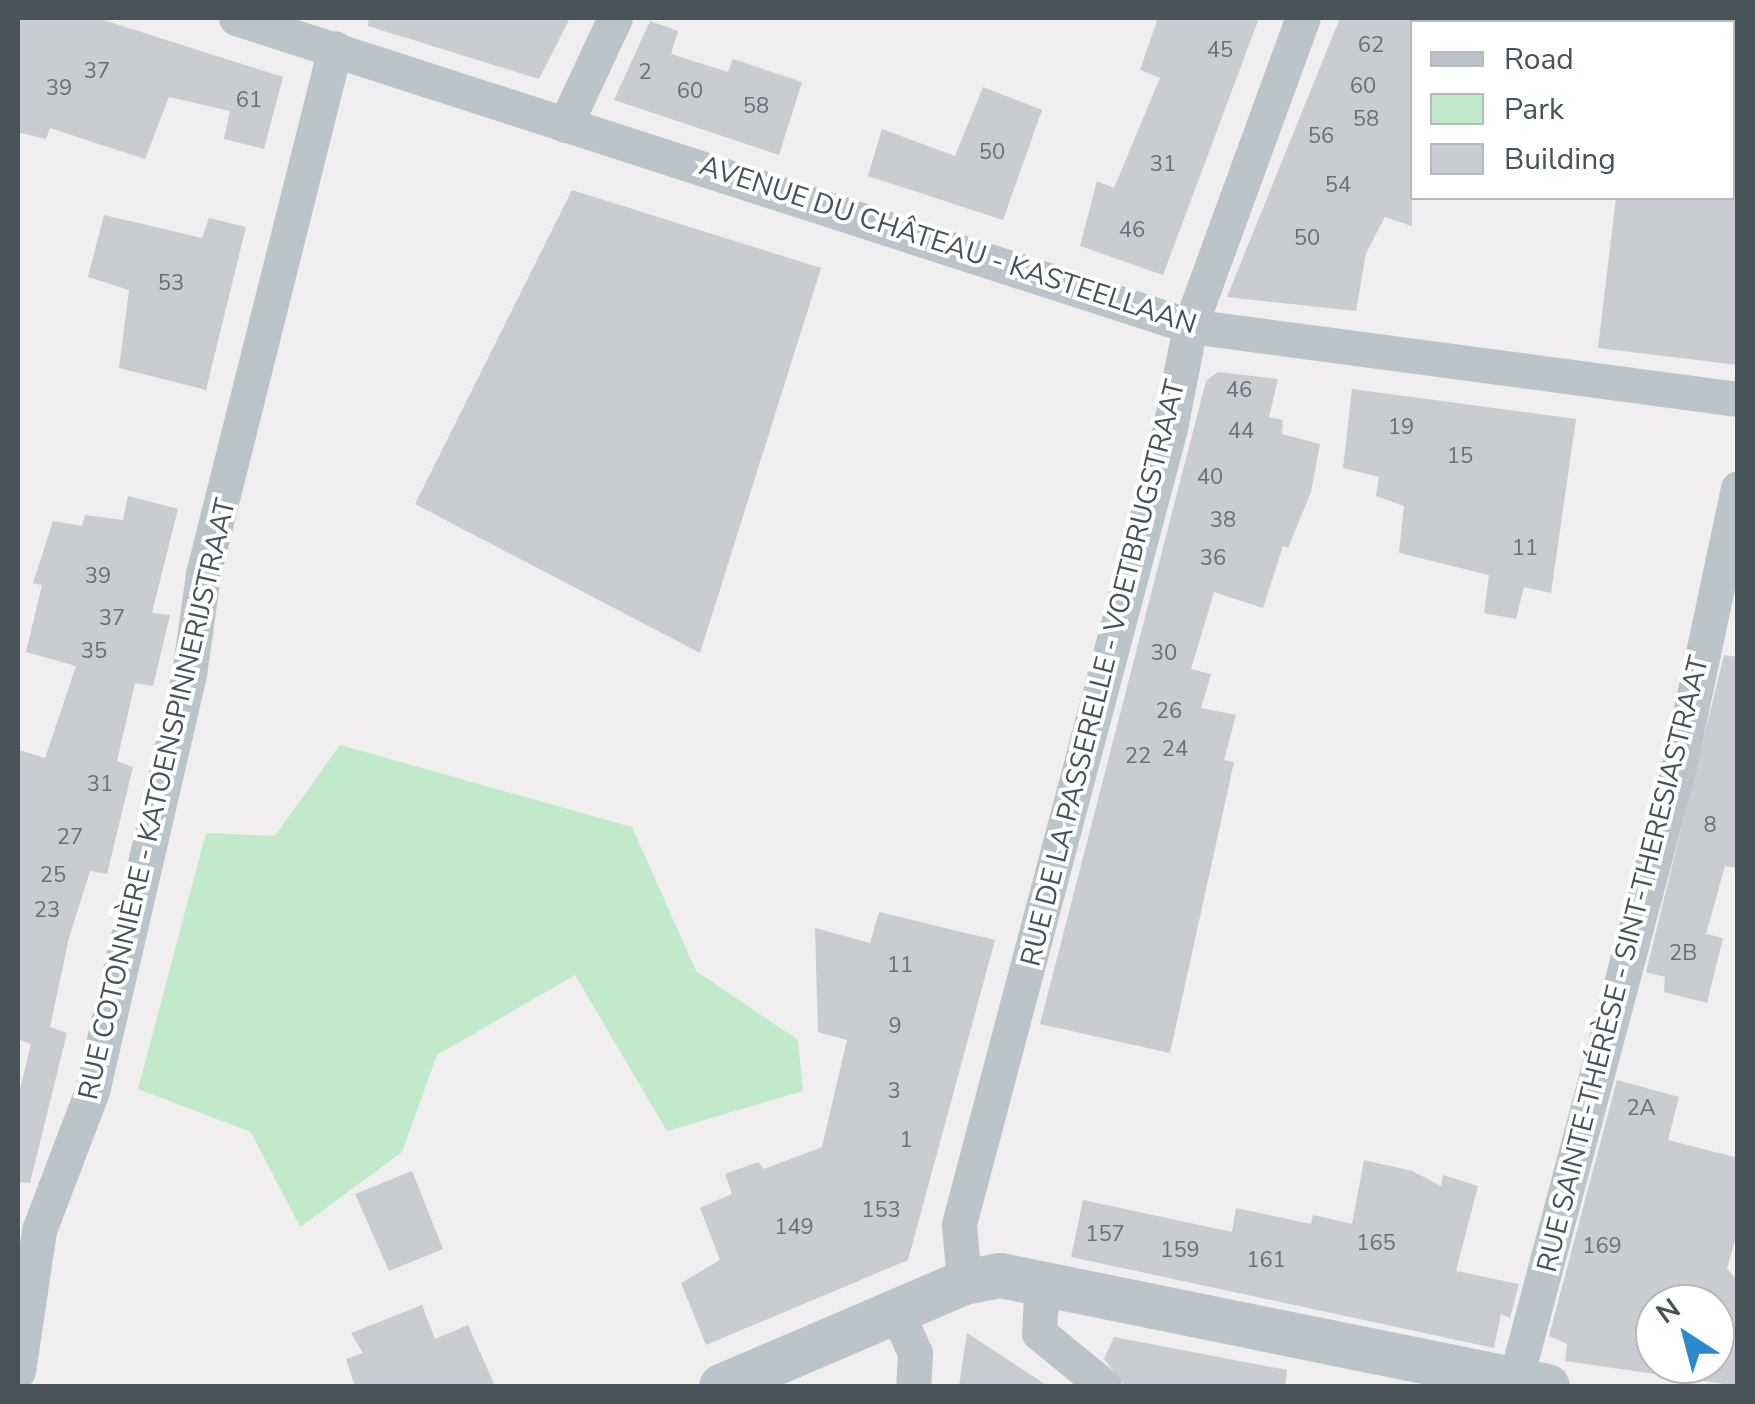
<!DOCTYPE html>
<html>
<head>
<meta charset="utf-8">
<style>
  body { margin:0 }
  #map { position:relative; width:1755px; height:1404px; overflow:hidden; background:#f0eeee; font-family:"Nunito Sans",sans-serif }
  div>[style] { position:absolute }
  [style*='--x'] { left:calc(var(--x)*1px); top:calc(var(--y)*1px); width:calc(var(--w)*1px); rotate:calc(var(--a)*1deg) }
  .green>* { inset:0; background:#c0eaca }
  .building>* { inset:0; background:#c9ccd0 }
  .minor>* { height:35px; margin:-17.5px; padding:0 17.5px; transform-origin:17.5px; border-radius:17.5px; background:#bbc4c9 }
  .tertiary>* { height:45px; margin:-22.5px; padding:0 22.5px; transform-origin:22.5px; border-radius:22.5px; background:#bbc4c9 }
  span { translate:-50% -50%; white-space:nowrap; text-align:center; line-height:1.15; -webkit-text-stroke:8px #fff; paint-order:stroke }
  .number-label { font-size:22px; color:#687177 }
  .number-label span { -webkit-text-stroke-width:0 }
  .street-label { font-size:28px; color:#485359 }
  .frame { position:absolute; inset:0; border:20px solid #485359; pointer-events:none }
  .legend { position:absolute; left:1410px; top:20px; width:325px; height:180px; box-sizing:border-box; background:#fff; border:2px solid #b6babd; margin:0; padding:12px 18px; list-style:none; font-size:30px; color:#485359 }
  .legend li { display:flex; align-items:center; gap:20px; height:50px }
  .legend b { width:50px; border:2px solid #b6babd }
  .north { position:absolute; left:1635px; top:1284px; width:100px; height:100px; box-sizing:border-box; background:#fff; border:2px solid #b6babd; border-radius:50%; rotate:324deg; font-size:28px; font-weight:700; line-height:40px; text-align:center; color:#485359 }
  .north::after { content:''; display:block; margin:auto; width:35px; height:45px; background:#2c8acc; clip-path:polygon(50% 0,100% 100%,50% 72%,0 100%) }
</style>
</head>
<body>
<div id="map">
  <div class="green">
    <div style="clip-path:polygon(340px 745px,632px 827px,696px 971px,798px 1040px,803px 1091px,667px 1131px,575px 975px,437px 1055px,402px 1152px,300px 1227px,251px 1132px,138px 1089px,206px 833px,275px 836px)"></div>
  </div>
  <div class="building">
    <div style="clip-path:polygon(18px 18px,97px 18px,283px 77px,264px 149px,224px 139px,230px 111px,169px 97px,145px 159px,50px 128px,46px 139px,18px 132px)"></div>
    <div style="clip-path:polygon(369px 18px,570px 18px,539px 79px,368px 26px)"></div>
    <div style="clip-path:polygon(1158px 18px,1259px 18px,1163px 275px,1080px 246px,1097px 181px,1114px 188px,1160px 78px,1140px 70px)"></div>
    <div style="clip-path:polygon(1340px 18px,1412px 18px,1412px 226px,1385px 217px,1366px 253px,1356px 311px,1227px 297px)"></div>
    <div style="clip-path:polygon(650px 21px,678px 31px,671px 54px,728px 72px,733px 59px,802px 82px,779px 155px,614px 100px)"></div>
    <div style="clip-path:polygon(983px 87px,1042px 110px,1003px 220px,868px 176px,882px 129px,955px 156px)"></div>
    <div style="clip-path:polygon(572px 190px,821px 268px,700px 653px,415px 504px)"></div>
    <div style="clip-path:polygon(1616px 198px,1738px 198px,1738px 365px,1598px 348px)"></div>
    <div style="clip-path:polygon(104px 215px,202px 238px,209px 218px,246px 227px,206px 390px,119px 368px,129px 290px,88px 277px)"></div>
    <div style="clip-path:polygon(1218px 372px,1278px 379px,1269px 417px,1283px 420px,1282px 434px,1320px 444px,1311px 492px,1288px 548px,1283px 546px,1263px 608px,1214px 592px,1191px 669px,1211px 674px,1201px 708px,1236px 715px,1224px 760px,1234px 762px,1170px 1053px,1040px 1024px,1206px 381px)"></div>
    <div style="clip-path:polygon(1352px 389px,1576px 419px,1551px 593px,1524px 587px,1516px 619px,1484px 613px,1489px 575px,1399px 553px,1404px 506px,1376px 496px,1379px 477px,1343px 468px)"></div>
    <div style="clip-path:polygon(128px 496px,178px 509px,152px 613px,170px 615px,153px 686px,135px 683px,117px 761px,133px 767px,107px 874px,90px 871px,69px 938px,50px 1027px,67px 1033px,30px 1183px,18px 1182px,18px 1097px,31px 1044px,18px 1039px,18px 750px,45px 758px,76px 666px,26px 652px,42px 585px,33px 583px,53px 521px,82px 526px,85px 515px,123px 520px)"></div>
    <div style="clip-path:polygon(1724px 655px,1738px 657px,1738px 868px,1725px 866px,1706px 934px,1723px 938px,1707px 1003px,1664px 992px,1665px 977px,1646px 972px)"></div>
    <div style="clip-path:polygon(879px 912px,995px 940px,908px 1260px,706px 1345px,681px 1283px,720px 1260px,700px 1208px,732px 1194px,725px 1174px,758px 1162px,764px 1169px,822px 1147px,847px 1040px,818px 1032px,815px 928px,870px 943px)"></div>
    <div style="clip-path:polygon(evenodd,1617px 1080px,1679px 1097px,1668px 1140px,1738px 1158px,1738px 1229px,1727px 1269px,1738px 1281px,1738px 1386px,1565px 1361px,1567px 1344px,1549px 1336px,1617px 1080px,1655px 1304px,1715px 1304px,1715px 1364px,1655px 1364px,1655px 1304px)"></div>
    <div style="clip-path:polygon(1364px 1160px,1412px 1171px,1441px 1186px,1443px 1175px,1478px 1186px,1456px 1271px,1519px 1284px,1510px 1318px,1501px 1314px,1494px 1348px,1071px 1257px,1083px 1200px,1232px 1232px,1236px 1208px,1311px 1224px,1313px 1215px,1352px 1224px)"></div>
    <div style="clip-path:polygon(412px 1171px,443px 1249px,389px 1271px,355px 1194px)"></div>
    <div style="clip-path:polygon(422px 1305px,435px 1339px,468px 1325px,495px 1386px,355px 1386px,346px 1359px,363px 1353px,351px 1333px)"></div>
    <div style="clip-path:polygon(967px 1333px,1048px 1386px,959px 1386px)"></div>
    <div style="clip-path:polygon(1114px 1337px,1287px 1370px,1285px 1386px,1125px 1386px,1104px 1359px)"></div>
  </div>
  <div class="minor">
    <div style="--x:236;--y:18;--w:1002;--a:17.89"></div>
    <div style="--x:1190;--y:326;--w:553;--a:7.59"></div>
    <div style="--x:565;--y:125;--w:118;--a:-65"></div>
    <div style="--x:964;--y:1282;--w:58;--a:-94.9"></div>
    <div style="--x:959;--y:1224;--w:823;--a:-75.15"></div>
    <div style="--x:1170;--y:428;--w:104;--a:-78.9"></div>
    <div style="--x:1190;--y:326;--w:328;--a:-69.9"></div>
    <div style="--x:1042;--y:1282;--w:51;--a:93.4"></div>
    <div style="--x:1039;--y:1333;--w:84;--a:39.2"></div>
    <div style="--x:897;--y:1313;--w:44;--a:65.8"></div>
    <div style="--x:915;--y:1353;--w:33;--a:93"></div>
    <div style="--x:18;--y:1371;--w:143;--a:-81.5"></div>
    <div style="--x:39;--y:1230;--w:149;--a:-69.1"></div>
    <div style="--x:92;--y:1091;--w:428;--a:-76.9"></div>
    <div style="--x:189;--y:674;--w:101;--a:-82"></div>
    <div style="--x:203;--y:574;--w:542;--a:-75.91"></div>
    <div style="--x:1515;--y:1381;--w:636;--a:-75.07"></div>
    <div style="--x:1679;--y:766;--w:284;--a:-78"></div>
  </div>
  <div class="tertiary">
    <div style="--x:721;--y:1386;--w:264;--a:-23.2"></div>
    <div style="--x:964;--y:1282;--w:37;--a:-11"></div>
    <div style="--x:1000;--y:1275;--w:558;--a:11.47"></div>
  </div>
  <div class="number-label">
    <span style="left:1371px;top:46px">62</span>
    <span style="left:1220px;top:51px">45</span>
    <span style="left:97px;top:72px">37</span>
    <span style="left:645px;top:73px">2</span>
    <span style="left:1363px;top:87px">60</span>
    <span style="left:59px;top:89px">39</span>
    <span style="left:690px;top:92px">60</span>
    <span style="left:249px;top:101px">61</span>
    <span style="left:756px;top:107px">58</span>
    <span style="left:1366px;top:120px">58</span>
    <span style="left:1321px;top:137px">56</span>
    <span style="left:992px;top:153px">50</span>
    <span style="left:1163px;top:165px">31</span>
    <span style="left:1338px;top:186px">54</span>
    <span style="left:1132px;top:231px">46</span>
    <span style="left:1307px;top:239px">50</span>
    <span style="left:171px;top:284px">53</span>
    <span style="left:1239px;top:391px">46</span>
    <span style="left:1401px;top:428px">19</span>
    <span style="left:1241px;top:432px">44</span>
    <span style="left:1460px;top:457px">15</span>
    <span style="left:1210px;top:478px">40</span>
    <span style="left:1223px;top:521px">38</span>
    <span style="left:1525px;top:549px">11</span>
    <span style="left:1213px;top:559px">36</span>
    <span style="left:98px;top:577px">39</span>
    <span style="left:112px;top:619px">37</span>
    <span style="left:94px;top:652px">35</span>
    <span style="left:1164px;top:654px">30</span>
    <span style="left:1169px;top:712px">26</span>
    <span style="left:1175px;top:750px">24</span>
    <span style="left:1138px;top:757px">22</span>
    <span style="left:100px;top:785px">31</span>
    <span style="left:1710px;top:826px">8</span>
    <span style="left:70px;top:838px">27</span>
    <span style="left:53px;top:876px">25</span>
    <span style="left:47px;top:911px">23</span>
    <span style="left:1683px;top:954px">2B</span>
    <span style="left:900px;top:966px">11</span>
    <span style="left:895px;top:1027px">9</span>
    <span style="left:894px;top:1092px">3</span>
    <span style="left:1641px;top:1109px">2A</span>
    <span style="left:906px;top:1141px">1</span>
    <span style="left:881px;top:1211px">153</span>
    <span style="left:794px;top:1228px">149</span>
    <span style="left:1105px;top:1235px">157</span>
    <span style="left:1376px;top:1244px">165</span>
    <span style="left:1602px;top:1247px">169</span>
    <span style="left:1180px;top:1251px">159</span>
    <span style="left:1266px;top:1261px">161</span>
  </div>
  <div class="street-label">
    <span style="left:948px;top:245px;rotate:18deg">AVENUE DU CHÂTEAU - KASTEELLAAN</span>
    <span style="left:1103px;top:673px;rotate:-76deg">RUE DE LA PASSERELLE - VOETBRUGSTRAAT</span>
    <span style="left:157px;top:799px;rotate:-77deg">RUE COTONNIÈRE - KATOENSPINNERIJSTRAAT</span>
    <span style="left:1623px;top:964px;rotate:-76deg">RUE SAINTE-THÉRÈSE - SINT-THERESIASTRAAT</span>
  </div>
  <div class="frame"></div>
  <ul class="legend">
  <li><b style="height:12px;background:#bbc4c9"></b>Road</li>
  <li><b style="height:28px;background:#c0eaca"></b>Park</li>
  <li><b style="height:28px;background:#c9ccd0"></b>Building</li>
  </ul>
  <div class="north">N</div>
</div>
</body>
</html>
